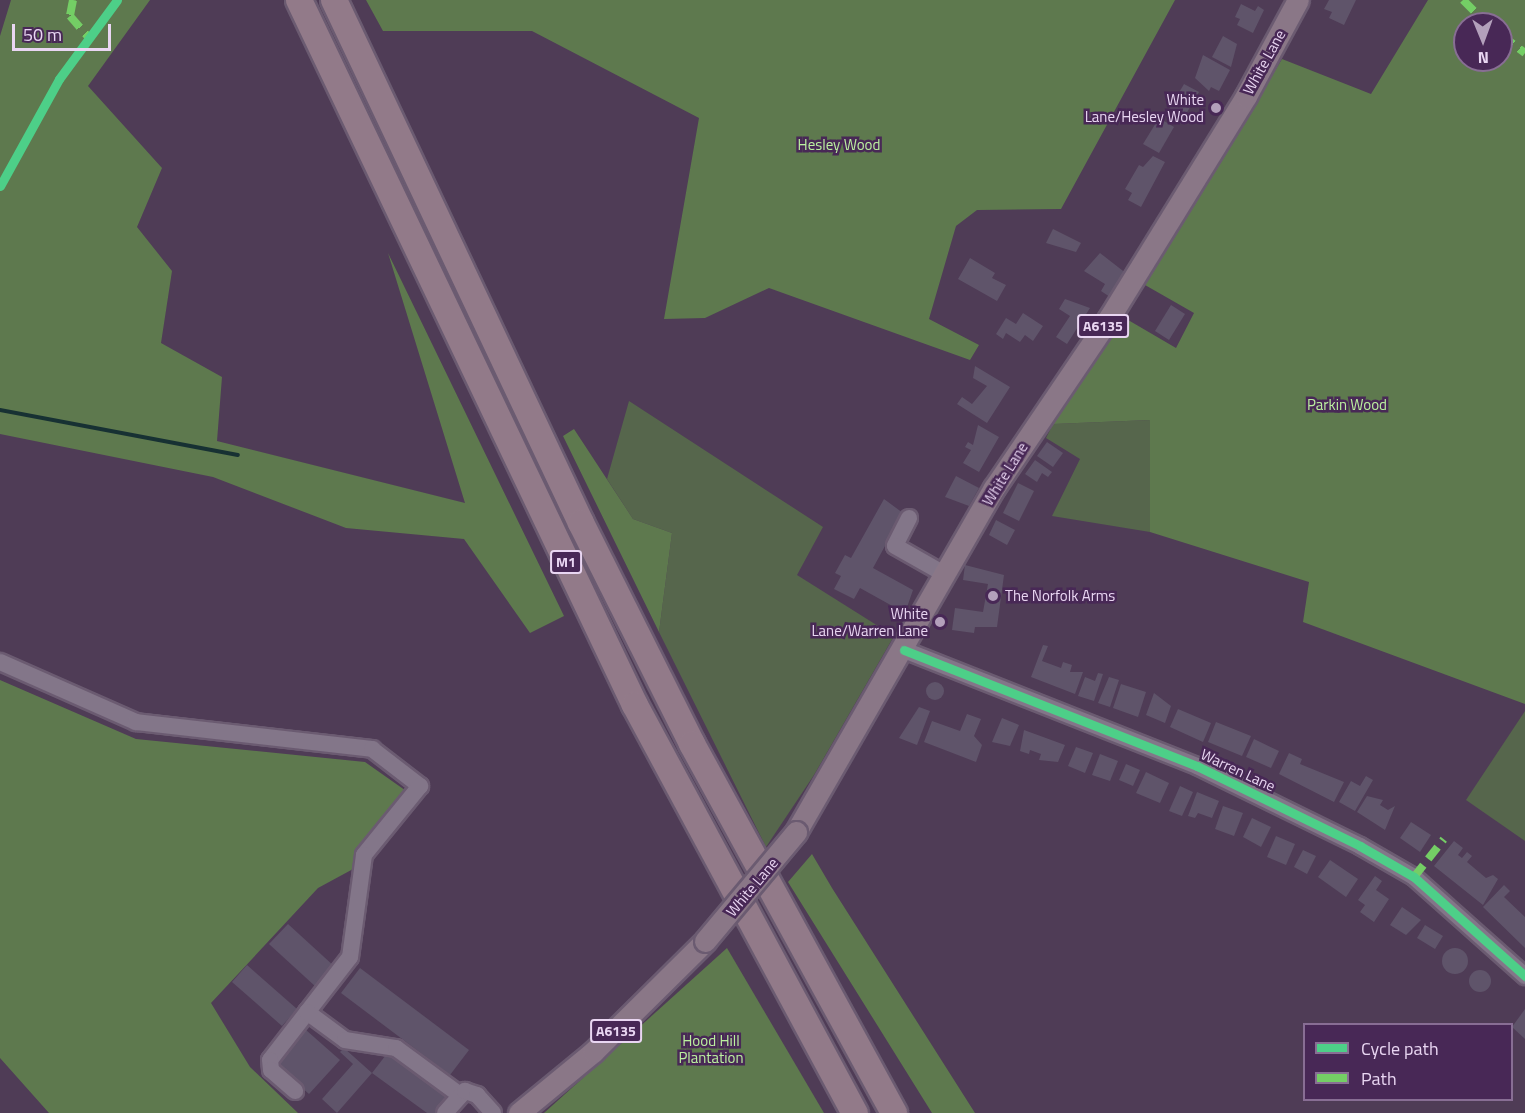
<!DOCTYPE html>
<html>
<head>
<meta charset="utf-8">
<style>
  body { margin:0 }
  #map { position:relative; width:1525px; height:1113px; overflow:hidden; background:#4f3c56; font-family:"Titillium Web",sans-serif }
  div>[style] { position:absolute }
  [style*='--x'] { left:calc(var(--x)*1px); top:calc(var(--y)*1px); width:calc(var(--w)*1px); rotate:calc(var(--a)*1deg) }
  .green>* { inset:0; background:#56664c }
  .forest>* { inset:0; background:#5e794e }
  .stream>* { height:4px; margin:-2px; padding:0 2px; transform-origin:2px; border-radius:2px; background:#173133 }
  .building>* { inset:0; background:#5f546a }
  .round { border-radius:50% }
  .roads { filter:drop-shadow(2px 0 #6b5b71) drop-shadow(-2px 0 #6b5b71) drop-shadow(0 2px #6b5b71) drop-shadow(0 -2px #6b5b71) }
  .minor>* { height:16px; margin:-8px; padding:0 8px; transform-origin:8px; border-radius:8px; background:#837689 }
  .major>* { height:21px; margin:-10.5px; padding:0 10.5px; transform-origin:10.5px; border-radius:10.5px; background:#8a7787 }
  .highway>* { height:26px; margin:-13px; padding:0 13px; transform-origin:13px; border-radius:13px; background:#927a89 }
  .bridges { filter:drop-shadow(2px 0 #6b5b71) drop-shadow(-2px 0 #6b5b71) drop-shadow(0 2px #6b5b71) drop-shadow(0 -2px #6b5b71) }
  .major-bridge>* { height:21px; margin:-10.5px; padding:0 10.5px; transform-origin:10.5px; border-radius:10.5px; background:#8a7787 }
  .quiet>* { height:8px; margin-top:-4px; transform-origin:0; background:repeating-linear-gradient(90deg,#74ce65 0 15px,transparent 0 23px) }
  .cycleway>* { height:9px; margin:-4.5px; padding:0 4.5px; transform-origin:4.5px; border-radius:4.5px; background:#4dcf88 }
  .dots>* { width:16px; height:16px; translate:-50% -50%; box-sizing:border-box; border:3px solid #482856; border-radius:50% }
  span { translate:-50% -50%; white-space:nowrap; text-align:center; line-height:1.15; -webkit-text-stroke:5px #482856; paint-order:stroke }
  .shield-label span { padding:2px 4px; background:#482856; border:2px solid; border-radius:4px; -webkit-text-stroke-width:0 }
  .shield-label { font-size:14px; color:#e9d6f2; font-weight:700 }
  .street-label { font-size:15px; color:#e9d6f2 }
  .poi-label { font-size:15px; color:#e9d6f2 }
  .right { translate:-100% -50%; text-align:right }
  .left { translate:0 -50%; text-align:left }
  .park-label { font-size:15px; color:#bbf09f }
  .legend { position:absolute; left:1303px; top:1023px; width:210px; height:78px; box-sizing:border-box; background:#482856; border:2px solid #886e94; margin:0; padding:8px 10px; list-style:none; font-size:18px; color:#e9d6f2 }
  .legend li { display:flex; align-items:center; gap:12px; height:30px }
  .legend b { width:30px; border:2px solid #886e94 }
  .north { position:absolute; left:1453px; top:12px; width:60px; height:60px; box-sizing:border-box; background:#482856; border:2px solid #886e94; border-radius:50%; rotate:179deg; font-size:16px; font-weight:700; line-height:24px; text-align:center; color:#e9d6f2 }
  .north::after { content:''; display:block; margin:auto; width:21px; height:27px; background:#b3a0bb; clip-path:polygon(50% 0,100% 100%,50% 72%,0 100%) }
  .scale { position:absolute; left:12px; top:24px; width:99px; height:27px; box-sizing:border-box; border:3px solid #e9d6f2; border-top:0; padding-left:8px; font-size:18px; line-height:21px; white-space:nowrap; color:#e9d6f2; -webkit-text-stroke:4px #482856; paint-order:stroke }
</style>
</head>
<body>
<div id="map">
  <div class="green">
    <div style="clip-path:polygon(629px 401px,823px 527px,797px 575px,894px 636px,814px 775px,766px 847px,659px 632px,672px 533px,633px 519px,607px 479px)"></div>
    <div style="clip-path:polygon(1150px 420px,1150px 532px,1052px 516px,1080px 459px,1046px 438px,1053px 424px)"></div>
    <div style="clip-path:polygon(1525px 711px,1525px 841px,1466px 800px)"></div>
  </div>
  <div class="forest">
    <div style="clip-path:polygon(11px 0,150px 0,88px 86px,162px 168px,137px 227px,172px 271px,161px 343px,222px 377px,217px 441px,465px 503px,388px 253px,564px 616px,530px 633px,464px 539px,346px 528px,213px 477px,0 434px,0 36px)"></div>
    <div style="clip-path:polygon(366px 0,1175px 0,1061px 209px,977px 210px,956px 226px,929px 319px,979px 345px,970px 360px,769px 288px,705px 318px,664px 319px,699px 118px,532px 31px,383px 31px)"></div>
    <div style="clip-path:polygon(evenodd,1428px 0,1525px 0,1525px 704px,1303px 622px,1309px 582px,1150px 532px,1150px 420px,1053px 424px,1123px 317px,1176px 348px,1194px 313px,1145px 285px,1282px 59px,1371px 94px,1428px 0,1465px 24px,1501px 24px,1501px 60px,1465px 60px,1465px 24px)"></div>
    <div style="clip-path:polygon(574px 429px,633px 519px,672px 533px,659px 632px,563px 436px)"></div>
    <div style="clip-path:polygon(0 680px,136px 739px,365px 762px,419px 800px,366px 862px,318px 888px,211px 1003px,250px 1067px,298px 1113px,49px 1113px,0 1058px)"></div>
    <div style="clip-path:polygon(812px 854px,832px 888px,975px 1113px,932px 1113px,788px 882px)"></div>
    <div style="clip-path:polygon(727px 948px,824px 1113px,544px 1113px)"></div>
  </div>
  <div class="stream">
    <div style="--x:0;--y:410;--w:242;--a:10.7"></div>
  </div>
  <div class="building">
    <div style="clip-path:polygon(1329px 0,1356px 0,1344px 25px,1329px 18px,1332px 12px,1324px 9px)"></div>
    <div style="clip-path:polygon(1241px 4px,1255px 11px,1258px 6px,1264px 10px,1253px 33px,1237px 25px,1240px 19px,1235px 17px)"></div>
    <div style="clip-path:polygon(1223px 36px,1237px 44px,1231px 67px,1212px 57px)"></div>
    <div style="clip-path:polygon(1203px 55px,1230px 70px,1219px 91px,1211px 87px,1209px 91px,1195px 78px)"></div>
    <div style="clip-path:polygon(1184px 84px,1199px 92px,1180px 124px,1165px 116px)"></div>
    <div style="clip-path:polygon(1159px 118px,1174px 127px,1159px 153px,1143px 144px)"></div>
    <div style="clip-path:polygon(1153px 156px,1165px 162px,1141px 207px,1128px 200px,1132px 193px,1125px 189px,1139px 165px,1143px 167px)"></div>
    <div style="clip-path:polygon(1053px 229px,1081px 243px,1076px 252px,1046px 243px)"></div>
    <div style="clip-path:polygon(1100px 253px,1127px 274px,1113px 299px,1101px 291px,1105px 284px,1084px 271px)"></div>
    <div style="clip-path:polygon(970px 258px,995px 273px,992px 278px,1006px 285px,997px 301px,958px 279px)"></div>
    <div style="clip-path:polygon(1065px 299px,1090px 308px,1067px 344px,1056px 337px,1070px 316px,1059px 309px)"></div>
    <div style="clip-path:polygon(1171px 305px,1185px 314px,1169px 340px,1155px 331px)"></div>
    <div style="clip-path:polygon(1023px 313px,1043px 326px,1033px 341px,1025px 335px,1020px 342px,1006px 333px,1003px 339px,996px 334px,1006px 318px,1016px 324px)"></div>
    <div style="clip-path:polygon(975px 366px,1010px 387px,987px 423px,957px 404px,962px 397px,972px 404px,987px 386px,973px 378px)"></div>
    <div style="clip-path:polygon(978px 425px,999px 437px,979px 472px,963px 463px,971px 450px,965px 447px,968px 442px,973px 445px)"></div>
    <div style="clip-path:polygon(1047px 442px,1063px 453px,1053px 467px,1037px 456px)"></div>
    <div style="clip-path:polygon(1035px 460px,1052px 472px,1048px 477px,1042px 473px,1037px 482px,1025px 474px)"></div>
    <div style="clip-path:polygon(956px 476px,979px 488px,969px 506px,945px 497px)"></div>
    <div style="clip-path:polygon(1018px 483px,1034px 491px,1019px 521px,1003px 513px)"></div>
    <div style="clip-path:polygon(884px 499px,903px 513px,873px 568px,913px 590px,905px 613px,860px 588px,854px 599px,834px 589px,841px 576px,835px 573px,845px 555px,851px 558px)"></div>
    <div style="clip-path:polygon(996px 520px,1015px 530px,1007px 545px,989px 535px)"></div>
    <div style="clip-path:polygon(965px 565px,1004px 575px,997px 627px,975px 627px,974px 633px,952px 630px,955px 608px,983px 612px,988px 584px,963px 580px)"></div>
    <div style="clip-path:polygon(1043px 645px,1048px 646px,1042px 661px,1061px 668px,1063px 662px,1072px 665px,1070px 672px,1083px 672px,1075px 694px,1031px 677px)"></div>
    <div style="clip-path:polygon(1098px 673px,1103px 674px,1094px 701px,1078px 696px,1085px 677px,1095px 681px)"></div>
    <div style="clip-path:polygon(1109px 677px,1119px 680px,1110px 707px,1098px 703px)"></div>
    <div class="round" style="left:926px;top:682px;width:18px;height:18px"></div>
    <div style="clip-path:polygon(1121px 684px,1146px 692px,1138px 717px,1113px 708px)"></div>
    <div style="clip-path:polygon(1154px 693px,1171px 706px,1165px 723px,1146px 715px)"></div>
    <div style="clip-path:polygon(919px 707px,930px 711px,917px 745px,899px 738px)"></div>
    <div style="clip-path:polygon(1178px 709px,1211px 723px,1203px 742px,1170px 727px)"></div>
    <div style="clip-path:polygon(967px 714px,981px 719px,974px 736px,982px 745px,976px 762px,924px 742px,932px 721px,960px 731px)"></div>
    <div style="clip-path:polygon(1002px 718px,1019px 725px,1010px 746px,992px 742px)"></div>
    <div style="clip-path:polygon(1216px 722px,1251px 736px,1242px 756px,1208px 742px)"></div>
    <div style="clip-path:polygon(1024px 730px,1065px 745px,1058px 762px,1039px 760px,1041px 754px,1030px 750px,1029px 754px,1020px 751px)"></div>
    <div style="clip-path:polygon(1254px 739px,1279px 751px,1271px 768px,1246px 757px)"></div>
    <div style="clip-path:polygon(1076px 747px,1093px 753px,1085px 773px,1068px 766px)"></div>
    <div style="clip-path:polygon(1289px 753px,1302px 759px,1300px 764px,1344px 782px,1334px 802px,1279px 774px)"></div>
    <div style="clip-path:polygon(1100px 754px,1118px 761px,1110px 781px,1092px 775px)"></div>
    <div style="clip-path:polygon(1126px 764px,1140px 770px,1133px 786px,1119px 780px)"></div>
    <div style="clip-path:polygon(1146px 772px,1169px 783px,1160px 803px,1136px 793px)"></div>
    <div style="clip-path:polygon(1366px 776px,1373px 780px,1355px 811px,1339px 802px,1351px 781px,1360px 786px)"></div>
    <div style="clip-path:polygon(1180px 786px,1193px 792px,1182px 816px,1169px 811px)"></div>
    <div style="clip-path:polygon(1197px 792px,1219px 801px,1212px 818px,1198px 813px,1195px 818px,1188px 816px)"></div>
    <div style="clip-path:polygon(1367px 796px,1383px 800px,1380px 805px,1388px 810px,1395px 806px,1385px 830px,1357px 812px)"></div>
    <div style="clip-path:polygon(1223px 806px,1243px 813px,1234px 836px,1215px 829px)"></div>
    <div style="clip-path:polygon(1252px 818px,1271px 827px,1261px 847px,1243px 837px)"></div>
    <div style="clip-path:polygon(1411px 822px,1431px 835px,1420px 852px,1400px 838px)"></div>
    <div style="clip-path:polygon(1276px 836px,1295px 844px,1286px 865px,1267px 857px)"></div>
    <div style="clip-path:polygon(1454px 841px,1463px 848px,1458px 855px,1462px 858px,1467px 852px,1472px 856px,1467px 862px,1486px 878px,1493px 875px,1498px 879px,1483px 905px,1434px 866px)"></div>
    <div style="clip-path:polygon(1303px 850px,1316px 856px,1307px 874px,1294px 867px)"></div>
    <div style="clip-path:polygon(1330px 860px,1358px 879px,1346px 897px,1318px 877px)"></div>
    <div style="clip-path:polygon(1375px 876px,1382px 881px,1376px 890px,1389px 899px,1374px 922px,1360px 912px,1365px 905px,1358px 900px)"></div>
    <div style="clip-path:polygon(1504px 885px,1510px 891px,1504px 897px,1525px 917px,1525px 948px,1483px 907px)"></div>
    <div style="clip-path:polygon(1402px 907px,1421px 920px,1406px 935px,1390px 925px)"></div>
    <div style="clip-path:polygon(288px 924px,335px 967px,316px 987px,269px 944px)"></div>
    <div style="clip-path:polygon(1425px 925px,1443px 936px,1435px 949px,1417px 938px)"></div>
    <div class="round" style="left:1442px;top:948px;width:26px;height:26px"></div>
    <div style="clip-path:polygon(247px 965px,297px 1009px,282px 1026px,232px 982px)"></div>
    <div style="clip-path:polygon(360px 968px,469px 1050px,450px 1075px,341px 993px)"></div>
    <div class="round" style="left:1469px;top:970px;width:22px;height:22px"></div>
    <div style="clip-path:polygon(1525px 1009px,1525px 1039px,1512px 1027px)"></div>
    <div style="clip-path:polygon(306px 1030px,340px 1060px,309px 1094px,275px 1064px)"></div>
    <div style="clip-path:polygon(344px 1048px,372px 1073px,337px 1113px,322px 1099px,353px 1064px,340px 1052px)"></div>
    <div style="clip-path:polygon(389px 1051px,450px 1096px,438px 1113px,427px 1113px,372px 1073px)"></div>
  </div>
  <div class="roads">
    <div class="minor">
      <div style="--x:909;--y:518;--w:31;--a:117"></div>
      <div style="--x:895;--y:546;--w:59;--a:29.6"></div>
      <div style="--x:904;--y:650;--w:315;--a:21.6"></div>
      <div style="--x:1197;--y:766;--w:182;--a:26.1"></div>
      <div style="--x:1360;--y:846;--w:62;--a:29.9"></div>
      <div style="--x:1414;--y:877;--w:149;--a:41.7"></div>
      <div style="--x:0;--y:662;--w:149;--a:23.8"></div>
      <div style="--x:136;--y:722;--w:238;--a:6.5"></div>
      <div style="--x:372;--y:749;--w:61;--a:37.6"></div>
      <div style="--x:420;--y:786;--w:89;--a:129.1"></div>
      <div style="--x:364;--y:855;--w:103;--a:97.8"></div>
      <div style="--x:350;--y:957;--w:130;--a:127.8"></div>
      <div style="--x:270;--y:1060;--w:10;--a:84"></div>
      <div style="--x:271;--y:1070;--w:32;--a:41"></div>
      <div style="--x:307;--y:1012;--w:47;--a:36.4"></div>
      <div style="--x:345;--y:1040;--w:52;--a:8.9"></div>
      <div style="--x:396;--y:1048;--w:79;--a:36.3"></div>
      <div style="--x:445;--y:1113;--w:30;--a:-48"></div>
      <div style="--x:465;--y:1091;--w:13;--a:18"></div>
      <div style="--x:477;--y:1095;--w:24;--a:48"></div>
    </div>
    <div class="major">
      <div style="--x:796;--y:832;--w:397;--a:-60.1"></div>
      <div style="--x:994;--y:488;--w:205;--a:-55.9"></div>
      <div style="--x:1109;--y:318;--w:261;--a:-58.3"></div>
      <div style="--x:1246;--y:96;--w:109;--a:-61.6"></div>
      <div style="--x:519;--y:1113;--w:96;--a:-39.5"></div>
      <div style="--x:593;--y:1052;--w:158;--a:-44.7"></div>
    </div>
    <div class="highway">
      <div style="--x:299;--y:0;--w:781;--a:64.52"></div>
      <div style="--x:635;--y:705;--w:464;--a:61.7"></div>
      <div style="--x:334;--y:0;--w:578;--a:64.72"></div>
      <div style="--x:581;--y:523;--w:247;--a:63.3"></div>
      <div style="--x:692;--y:744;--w:421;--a:61.3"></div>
    </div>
  </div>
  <div class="bridges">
    <div class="major-bridge">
      <div style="--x:705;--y:941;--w:142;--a:-50.1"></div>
    </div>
  </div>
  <div class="quiet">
    <div style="--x:73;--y:0;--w:16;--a:101"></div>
    <div style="--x:70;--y:16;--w:29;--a:49"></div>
    <div style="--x:1463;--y:0;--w:34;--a:45"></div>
    <div style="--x:1501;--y:35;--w:30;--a:37"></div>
    <div style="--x:1414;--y:877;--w:48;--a:-51.7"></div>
  </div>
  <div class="cycleway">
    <div style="--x:0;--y:186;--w:122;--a:-61.1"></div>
    <div style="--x:59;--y:79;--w:98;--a:-53.7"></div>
    <div style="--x:904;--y:650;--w:315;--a:21.6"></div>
    <div style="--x:1197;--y:766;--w:182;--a:26.1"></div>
    <div style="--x:1360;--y:846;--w:62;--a:29.9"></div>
    <div style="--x:1414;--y:877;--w:149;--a:41.7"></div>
  </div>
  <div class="dots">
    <div style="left:1216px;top:108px;background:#b3a0bb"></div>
    <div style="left:993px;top:596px;background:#b3a0bb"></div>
    <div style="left:940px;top:622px;background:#b3a0bb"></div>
  </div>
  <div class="shield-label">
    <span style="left:1103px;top:326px">A6135</span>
    <span style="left:566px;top:562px">M1</span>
    <span style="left:616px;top:1031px">A6135</span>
  </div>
  <div class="street-label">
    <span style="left:1264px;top:62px;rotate:-61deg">White Lane</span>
    <span style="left:1005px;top:474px;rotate:-58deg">White Lane</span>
    <span style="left:1238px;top:770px;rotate:25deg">Warren Lane</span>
    <span style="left:752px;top:887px;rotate:-50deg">White Lane</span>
  </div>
  <div class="poi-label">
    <span class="right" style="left:1204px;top:108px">White<br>Lane/Hesley Wood</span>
    <span class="left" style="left:1005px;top:596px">The Norfolk Arms</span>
    <span class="right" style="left:928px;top:622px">White<br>Lane/Warren Lane</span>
  </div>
  <div class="park-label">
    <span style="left:839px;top:145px">Hesley Wood</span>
    <span style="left:1347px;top:405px">Parkin Wood</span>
    <span style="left:711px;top:1049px">Hood Hill<br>Plantation</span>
  </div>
  <ul class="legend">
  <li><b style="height:8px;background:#4dcf88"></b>Cycle path</li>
  <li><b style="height:8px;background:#74ce65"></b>Path</li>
  </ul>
  <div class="north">N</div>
  <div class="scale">50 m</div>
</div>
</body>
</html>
